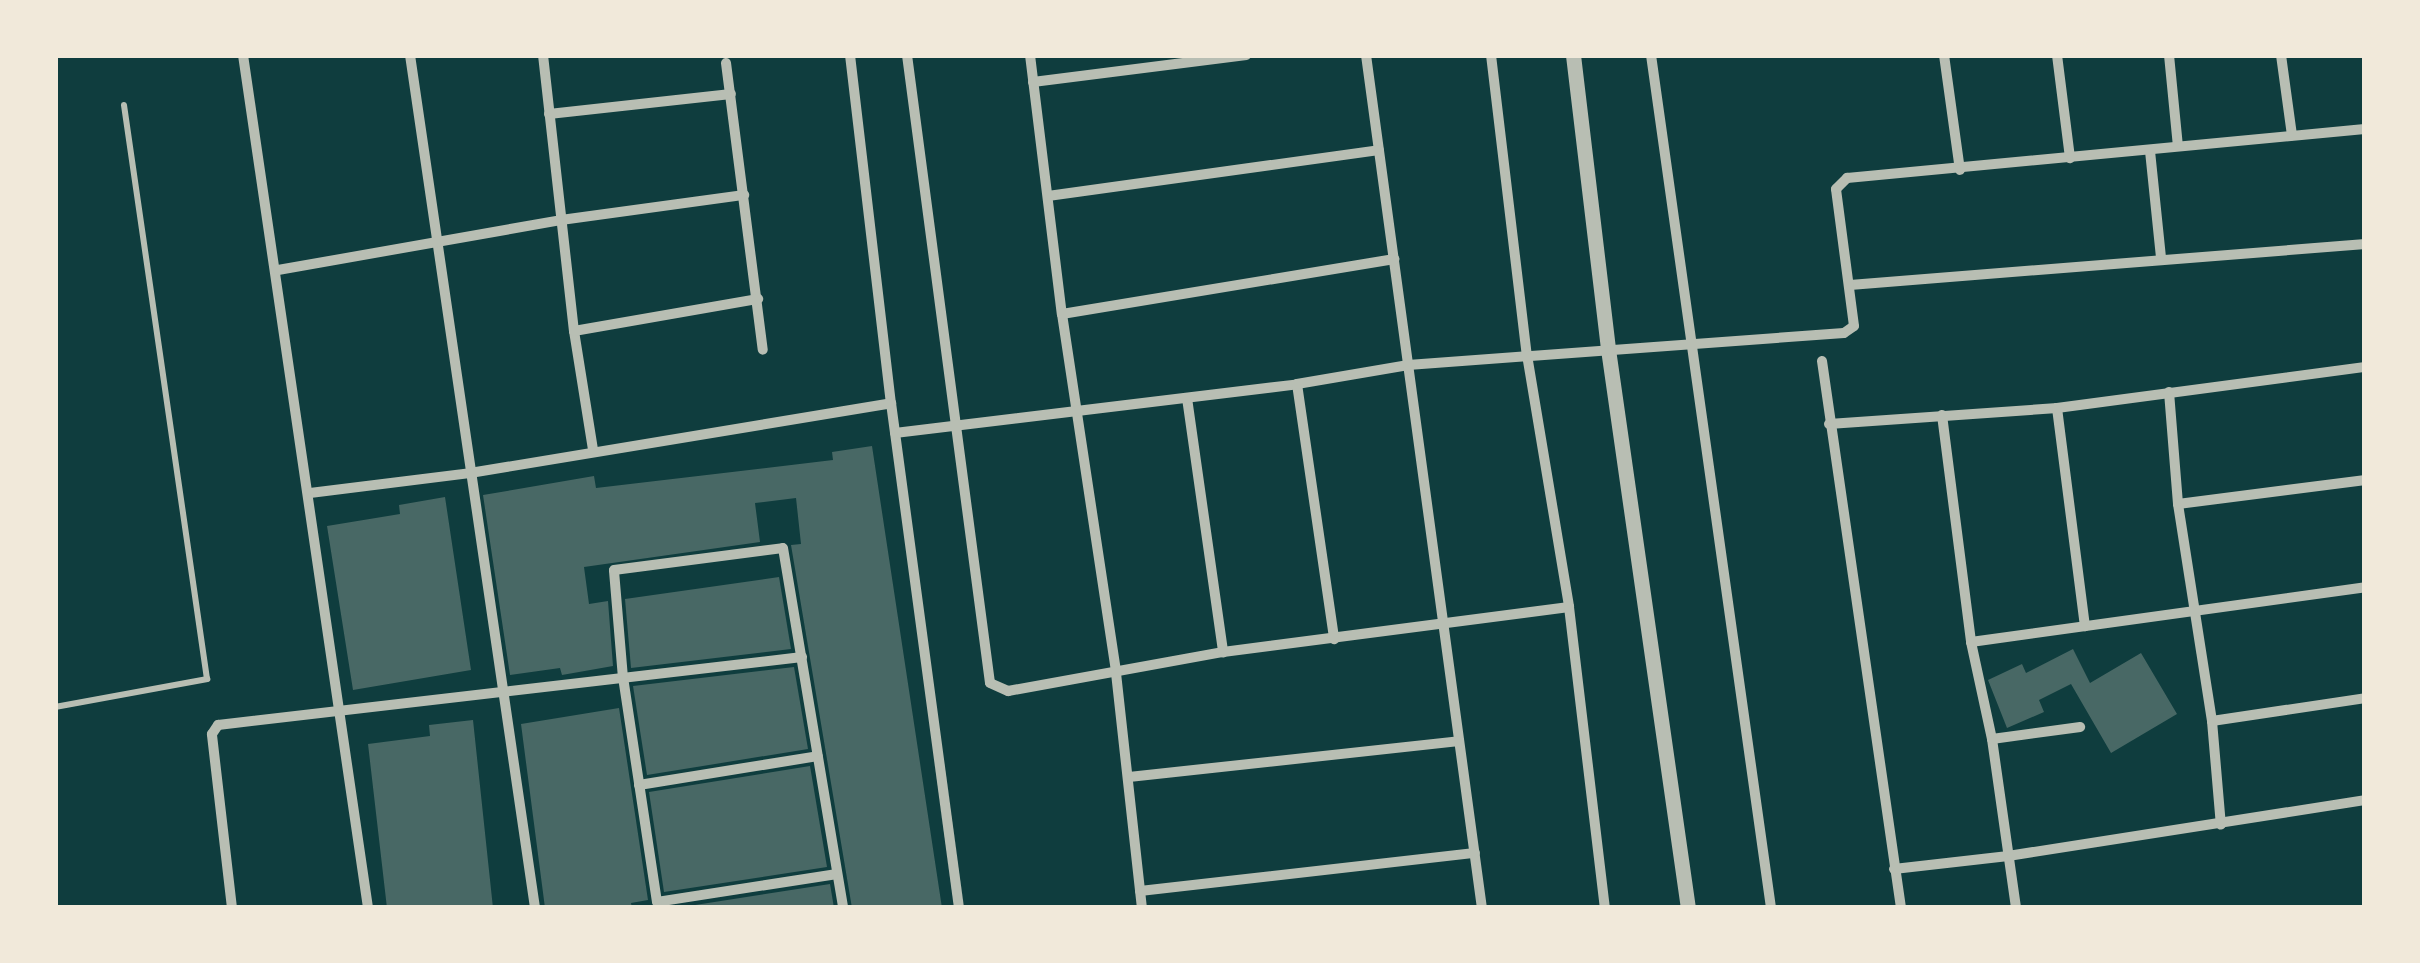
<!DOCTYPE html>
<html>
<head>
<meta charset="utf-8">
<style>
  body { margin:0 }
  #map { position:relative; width:2420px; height:963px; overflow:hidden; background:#0f3d3e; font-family:"DM Sans",sans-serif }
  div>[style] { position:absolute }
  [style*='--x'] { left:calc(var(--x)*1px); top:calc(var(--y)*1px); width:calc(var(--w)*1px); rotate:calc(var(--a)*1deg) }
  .building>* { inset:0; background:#486865 }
  .service>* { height:6px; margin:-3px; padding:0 3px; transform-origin:3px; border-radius:3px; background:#b8beb3 }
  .minor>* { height:10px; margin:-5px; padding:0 5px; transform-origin:5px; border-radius:5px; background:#b8beb3 }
  .tertiary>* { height:15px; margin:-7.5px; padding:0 7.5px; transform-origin:7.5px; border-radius:7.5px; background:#b8beb3 }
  span { translate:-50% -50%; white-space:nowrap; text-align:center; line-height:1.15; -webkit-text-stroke:10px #f1e9da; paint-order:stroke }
  .frame { position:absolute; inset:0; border:58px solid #f1e9da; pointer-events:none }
</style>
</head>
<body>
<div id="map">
  <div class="building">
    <div style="clip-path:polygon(872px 446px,942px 908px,852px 908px,791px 545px,801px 544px,796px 498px,755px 503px,760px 542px,584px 567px,589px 604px,608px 601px,613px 666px,562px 675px,560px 668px,510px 675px,483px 495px,594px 476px,596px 488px,833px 460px,832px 452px)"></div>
    <div style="clip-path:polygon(445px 497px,471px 670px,353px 690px,327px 526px,400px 514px,399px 505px)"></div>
    <div style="clip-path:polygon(779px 577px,791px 649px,631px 668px,625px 599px)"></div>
    <div style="clip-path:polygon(2073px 649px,2090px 683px,2141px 653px,2177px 714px,2111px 753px,2071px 684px,2039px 700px,2044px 712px,2007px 728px,1988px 680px,2022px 664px,2026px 673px)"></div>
    <div style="clip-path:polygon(794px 667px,808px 749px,647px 775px,633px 686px)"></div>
    <div style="clip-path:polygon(619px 708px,648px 900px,631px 903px,632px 908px,545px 908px,521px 724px)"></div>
    <div style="clip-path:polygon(473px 720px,493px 908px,387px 908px,368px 744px,430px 736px,429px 725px)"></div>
    <div style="clip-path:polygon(810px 766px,827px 867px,664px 892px,649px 792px)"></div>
    <div style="clip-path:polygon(830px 884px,834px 908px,676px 908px)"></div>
  </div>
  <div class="service">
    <div style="--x:55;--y:707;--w:155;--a:-10.4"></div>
    <div style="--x:207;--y:679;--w:580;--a:-98.23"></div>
  </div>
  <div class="minor">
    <div style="--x:243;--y:55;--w:862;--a:81.66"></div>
    <div style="--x:410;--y:55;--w:862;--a:81.66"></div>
    <div style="--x:543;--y:55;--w:278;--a:83.6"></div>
    <div style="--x:574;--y:331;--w:121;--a:80.9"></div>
    <div style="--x:850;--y:55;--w:350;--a:83.3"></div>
    <div style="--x:891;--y:403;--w:510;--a:82.33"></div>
    <div style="--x:907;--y:55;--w:633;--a:82.47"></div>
    <div style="--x:990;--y:683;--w:20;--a:24"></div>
    <div style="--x:1008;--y:691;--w:219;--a:-10.3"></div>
    <div style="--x:1223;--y:652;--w:349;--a:-7.4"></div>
    <div style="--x:1030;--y:55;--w:261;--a:83"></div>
    <div style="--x:1062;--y:314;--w:363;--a:81.4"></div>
    <div style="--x:1116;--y:673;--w:236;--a:83.7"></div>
    <div style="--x:1366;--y:55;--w:861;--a:82.26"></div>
    <div style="--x:1491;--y:55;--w:302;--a:83.2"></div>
    <div style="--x:1527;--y:355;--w:255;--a:80.5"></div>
    <div style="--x:1569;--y:607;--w:303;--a:83.2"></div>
    <div style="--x:1651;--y:55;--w:861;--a:81.99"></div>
    <div style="--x:1944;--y:55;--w:116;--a:82.1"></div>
    <div style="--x:2057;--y:55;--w:104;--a:82.8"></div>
    <div style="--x:2169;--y:55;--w:91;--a:84.4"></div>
    <div style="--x:2281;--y:55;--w:81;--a:82.2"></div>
    <div style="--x:726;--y:63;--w:289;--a:82.7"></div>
    <div style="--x:1033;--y:82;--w:215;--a:-7.2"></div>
    <div style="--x:549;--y:114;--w:183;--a:-6.3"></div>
    <div style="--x:2150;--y:151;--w:108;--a:84.1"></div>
    <div style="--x:1048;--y:196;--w:334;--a:-7.9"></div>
    <div style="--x:278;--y:270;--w:287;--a:-10"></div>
    <div style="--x:561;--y:220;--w:185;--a:-7.8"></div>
    <div style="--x:1850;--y:285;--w:517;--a:-4.55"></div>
    <div style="--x:1062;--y:314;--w:337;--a:-9.4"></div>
    <div style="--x:574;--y:331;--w:187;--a:-9.9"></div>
    <div style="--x:1822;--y:361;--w:553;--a:81.78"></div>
    <div style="--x:1297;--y:384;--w:258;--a:81.7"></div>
    <div style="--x:2169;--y:392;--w:112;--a:85.4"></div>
    <div style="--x:2178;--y:504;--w:220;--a:81.1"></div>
    <div style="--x:2212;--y:721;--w:104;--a:85.1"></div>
    <div style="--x:1187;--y:398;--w:257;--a:81.9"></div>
    <div style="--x:2057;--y:408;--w:220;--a:82.7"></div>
    <div style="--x:1942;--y:415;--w:229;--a:82.7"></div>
    <div style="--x:1971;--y:642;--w:99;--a:77.8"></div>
    <div style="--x:1992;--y:739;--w:171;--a:81.9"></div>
    <div style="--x:1829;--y:424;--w:229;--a:-4"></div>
    <div style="--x:2057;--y:408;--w:311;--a:-7.6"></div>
    <div style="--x:895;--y:433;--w:405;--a:-6.9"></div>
    <div style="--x:1297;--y:384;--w:113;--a:-9.7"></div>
    <div style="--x:1408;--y:365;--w:437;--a:-4.2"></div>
    <div style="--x:1844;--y:333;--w:12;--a:-35"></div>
    <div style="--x:1854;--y:326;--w:138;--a:-97.5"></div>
    <div style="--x:1836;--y:189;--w:16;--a:-45"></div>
    <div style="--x:1847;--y:178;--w:520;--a:-5.4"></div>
    <div style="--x:310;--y:493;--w:161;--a:-7.1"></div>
    <div style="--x:470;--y:473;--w:427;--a:-9.4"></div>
    <div style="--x:2178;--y:504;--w:189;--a:-7.3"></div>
    <div style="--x:1971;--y:642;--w:398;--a:-7.9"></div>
    <div style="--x:2212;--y:721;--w:155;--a:-8.5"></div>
    <div style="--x:1992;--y:739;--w:89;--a:-7.8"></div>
    <div style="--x:1129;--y:777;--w:332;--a:-6.2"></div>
    <div style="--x:639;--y:785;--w:181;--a:-9.2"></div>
    <div style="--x:1894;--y:869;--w:115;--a:-6.5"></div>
    <div style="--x:2008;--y:856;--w:361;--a:-8.9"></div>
    <div style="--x:837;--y:874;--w:182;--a:171.2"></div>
    <div style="--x:657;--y:902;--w:227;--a:-98.6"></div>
    <div style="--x:623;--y:678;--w:108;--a:-94.8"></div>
    <div style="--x:614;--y:570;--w:170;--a:-7.4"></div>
    <div style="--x:783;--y:548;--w:365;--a:80.5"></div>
    <div style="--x:1140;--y:891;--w:337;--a:-6.5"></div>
    <div style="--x:232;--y:908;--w:175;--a:-96.6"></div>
    <div style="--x:212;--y:734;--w:11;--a:-56"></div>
    <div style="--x:218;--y:725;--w:588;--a:-6.64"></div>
  </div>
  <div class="tertiary">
    <div style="--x:1573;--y:55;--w:296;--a:83.2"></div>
    <div style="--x:1608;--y:349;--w:565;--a:81.86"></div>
  </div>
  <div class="frame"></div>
</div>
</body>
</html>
